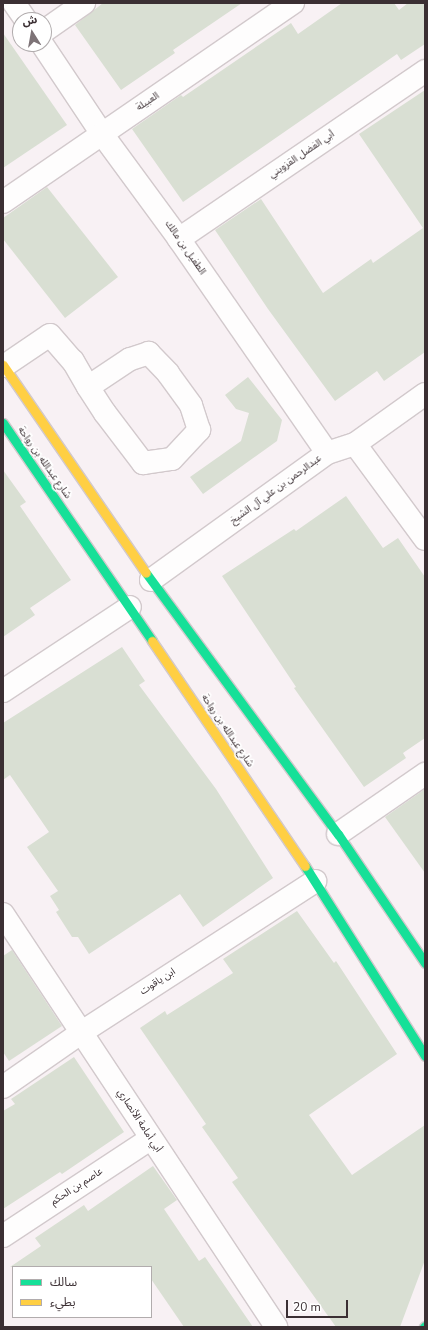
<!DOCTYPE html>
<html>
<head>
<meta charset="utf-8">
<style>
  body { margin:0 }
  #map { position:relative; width:428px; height:1330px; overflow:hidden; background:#f8f1f4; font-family:"Nunito Sans","Noto Sans Arabic",sans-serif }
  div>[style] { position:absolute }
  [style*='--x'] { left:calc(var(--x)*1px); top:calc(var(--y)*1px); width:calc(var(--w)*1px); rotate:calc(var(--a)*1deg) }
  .building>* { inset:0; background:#d9dfd3 }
  .roads { filter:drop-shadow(1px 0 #d2c9cc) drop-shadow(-1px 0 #d2c9cc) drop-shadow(0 1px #d2c9cc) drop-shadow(0 -1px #d2c9cc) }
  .street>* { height:22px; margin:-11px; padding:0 11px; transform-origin:11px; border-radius:11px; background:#fefdfd }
  .fast>* { height:9px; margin:-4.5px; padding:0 4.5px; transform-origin:4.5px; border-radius:4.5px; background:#16e098 }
  .slow>* { height:9px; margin:-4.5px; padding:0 4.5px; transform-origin:4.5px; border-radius:4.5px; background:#ffcf43 }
  span { translate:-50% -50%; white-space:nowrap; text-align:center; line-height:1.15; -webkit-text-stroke:3.5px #fff; paint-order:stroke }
  .street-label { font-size:10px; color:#3b2f33 }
  .frame { position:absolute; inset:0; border:4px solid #3b2f33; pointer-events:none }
  .legend { position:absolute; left:12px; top:1266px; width:140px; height:52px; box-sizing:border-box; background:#fff; border:1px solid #b1acad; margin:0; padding:5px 7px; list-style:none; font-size:12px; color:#3b2f33 }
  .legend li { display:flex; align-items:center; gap:8px; height:20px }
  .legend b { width:20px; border:1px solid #b1acad }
  .north { position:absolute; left:12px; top:12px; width:40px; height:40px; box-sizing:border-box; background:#fff; border:1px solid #b1acad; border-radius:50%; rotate:349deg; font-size:11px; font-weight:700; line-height:16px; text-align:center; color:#3b2f33 }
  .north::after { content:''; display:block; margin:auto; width:14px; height:18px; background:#7d7377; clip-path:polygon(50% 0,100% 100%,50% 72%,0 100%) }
  .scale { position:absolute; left:286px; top:1300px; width:62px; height:18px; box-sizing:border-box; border:2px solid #3b2f33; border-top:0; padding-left:5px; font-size:12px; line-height:14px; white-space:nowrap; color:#3b2f33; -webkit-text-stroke:3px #fff; paint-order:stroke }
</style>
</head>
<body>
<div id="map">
  <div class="building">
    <div style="clip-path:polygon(103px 3px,242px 3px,173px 50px,175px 53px,121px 90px,75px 25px)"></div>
    <div style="clip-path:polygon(342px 3px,394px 3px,399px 10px,408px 3px,425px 3px,425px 44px,401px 60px,397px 54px,183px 202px,132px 129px,181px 95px,183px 97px,291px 23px,298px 34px)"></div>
    <div style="clip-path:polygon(3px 33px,67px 125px,3px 168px)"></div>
    <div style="clip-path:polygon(425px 90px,425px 352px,384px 381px,377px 371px,335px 401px,268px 309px,215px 230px,261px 199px,323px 293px,371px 259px,373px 263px,423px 228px,359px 134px)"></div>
    <div style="clip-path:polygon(47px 187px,118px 277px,65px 318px,3px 239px,3px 218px)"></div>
    <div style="clip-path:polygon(248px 377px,282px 420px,277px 441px,203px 494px,190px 477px,241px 441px,249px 413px,236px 409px,225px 395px)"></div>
    <div style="clip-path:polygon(3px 470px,26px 502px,20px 506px,71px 580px,30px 608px,35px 615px,3px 637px)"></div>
    <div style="clip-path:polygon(346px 496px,383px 548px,398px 538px,425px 577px,425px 738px,403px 753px,406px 758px,364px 787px,294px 688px,296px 687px,222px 576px,294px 529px,296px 531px)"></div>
    <div style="clip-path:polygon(122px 647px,145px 681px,139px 685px,216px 789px,273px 878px,203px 927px,180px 894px,89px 954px,78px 937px,72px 937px,56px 912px,59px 910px,50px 896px,58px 891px,27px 847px,49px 832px,10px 775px,3px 780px,3px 723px)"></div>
    <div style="clip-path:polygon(425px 789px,425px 873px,385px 817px)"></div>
    <div style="clip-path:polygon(297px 911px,334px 963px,336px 961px,397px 1054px,309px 1115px,352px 1175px,425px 1125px,425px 1260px,400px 1327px,336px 1327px,232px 1182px,238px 1178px,202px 1127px,206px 1124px,140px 1028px,165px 1011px,167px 1015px,233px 973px,223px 959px)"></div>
    <div style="clip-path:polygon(12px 950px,62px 1026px,9px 1061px,3px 1052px,3px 956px)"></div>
    <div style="clip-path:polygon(74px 1057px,124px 1132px,62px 1174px,60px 1172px,3px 1209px,3px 1111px,15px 1104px,11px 1099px)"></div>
    <div style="clip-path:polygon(153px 1166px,177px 1200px,164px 1209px,199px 1261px,205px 1257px,253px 1327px,184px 1327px,151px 1279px,151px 1267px,10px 1267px,41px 1246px,35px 1238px,84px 1205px,88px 1211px)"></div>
  </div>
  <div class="roads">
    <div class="street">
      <div style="--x:14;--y:3;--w:21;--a:55"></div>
      <div style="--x:44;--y:31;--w:49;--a:-35"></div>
      <div style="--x:42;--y:44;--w:108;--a:56.3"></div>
      <div style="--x:102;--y:134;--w:130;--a:53.7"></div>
      <div style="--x:179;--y:239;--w:260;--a:55.3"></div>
      <div style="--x:3;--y:202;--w:352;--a:-34.5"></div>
      <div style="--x:179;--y:239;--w:298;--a:-34.3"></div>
      <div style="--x:4;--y:366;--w:55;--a:-34"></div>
      <div style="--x:50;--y:335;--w:35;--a:49"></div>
      <div style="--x:73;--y:361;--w:30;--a:60"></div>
      <div style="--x:88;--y:387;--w:31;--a:57"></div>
      <div style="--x:105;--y:413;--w:63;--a:52.8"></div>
      <div style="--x:143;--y:463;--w:29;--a:-8"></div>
      <div style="--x:172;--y:459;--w:40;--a:-47"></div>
      <div style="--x:199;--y:430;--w:26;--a:-108"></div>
      <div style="--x:191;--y:405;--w:39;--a:-126"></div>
      <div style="--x:168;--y:373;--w:28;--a:-134"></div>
      <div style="--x:149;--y:353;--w:20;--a:162"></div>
      <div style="--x:130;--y:359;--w:50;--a:146.3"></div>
      <div style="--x:355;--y:444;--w:118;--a:53.6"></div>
      <div style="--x:151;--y:580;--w:217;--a:-35.8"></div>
      <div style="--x:327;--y:453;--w:29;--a:-18"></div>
      <div style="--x:355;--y:444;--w:86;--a:-35.5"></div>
      <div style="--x:3;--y:691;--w:152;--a:-33.5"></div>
      <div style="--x:338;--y:834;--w:106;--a:-34.6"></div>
      <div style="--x:3;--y:914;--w:495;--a:56.5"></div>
      <div style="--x:3;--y:1087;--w:96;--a:-34.8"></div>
      <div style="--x:82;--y:1032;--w:278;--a:-32.9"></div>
      <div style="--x:3;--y:1236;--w:176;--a:-33.4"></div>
    </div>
    <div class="fast">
      <div style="--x:3;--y:423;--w:264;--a:55.6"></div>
      <div style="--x:146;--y:573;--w:324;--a:53.7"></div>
      <div style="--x:338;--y:834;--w:156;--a:56"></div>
      <div style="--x:305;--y:866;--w:225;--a:57.7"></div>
      <div style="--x:424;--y:1327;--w:1;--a:-45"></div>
    </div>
    <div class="slow">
      <div style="--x:3;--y:365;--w:252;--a:55.5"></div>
      <div style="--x:152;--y:641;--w:272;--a:55.8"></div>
    </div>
  </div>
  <div class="street-label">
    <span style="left:148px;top:102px;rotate:-34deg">العبيلة</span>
    <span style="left:302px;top:155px;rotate:-34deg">أبي الفضل القزويني</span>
    <span style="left:185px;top:248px;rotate:55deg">الطفيل بن مالك</span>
    <span style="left:44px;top:463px;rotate:55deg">شارع عبدالله بن رواحة</span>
    <span style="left:276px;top:490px;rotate:-36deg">عبدالرحمن بن علي آل الشيخ</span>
    <span style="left:227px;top:731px;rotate:56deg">شارع عبدالله بن رواحة</span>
    <span style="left:158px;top:982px;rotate:-33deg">ابن ياقوت</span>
    <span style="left:139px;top:1121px;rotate:57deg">أبي أمامة الأنصاري</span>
    <span style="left:77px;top:1187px;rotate:-33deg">عاصم بن الحكم</span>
  </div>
  <div class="frame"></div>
  <ul class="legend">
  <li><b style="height:5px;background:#16e098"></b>سالك</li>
  <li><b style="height:5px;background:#ffcf43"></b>بطيء</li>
  </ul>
  <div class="north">ش</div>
  <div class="scale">20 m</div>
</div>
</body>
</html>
